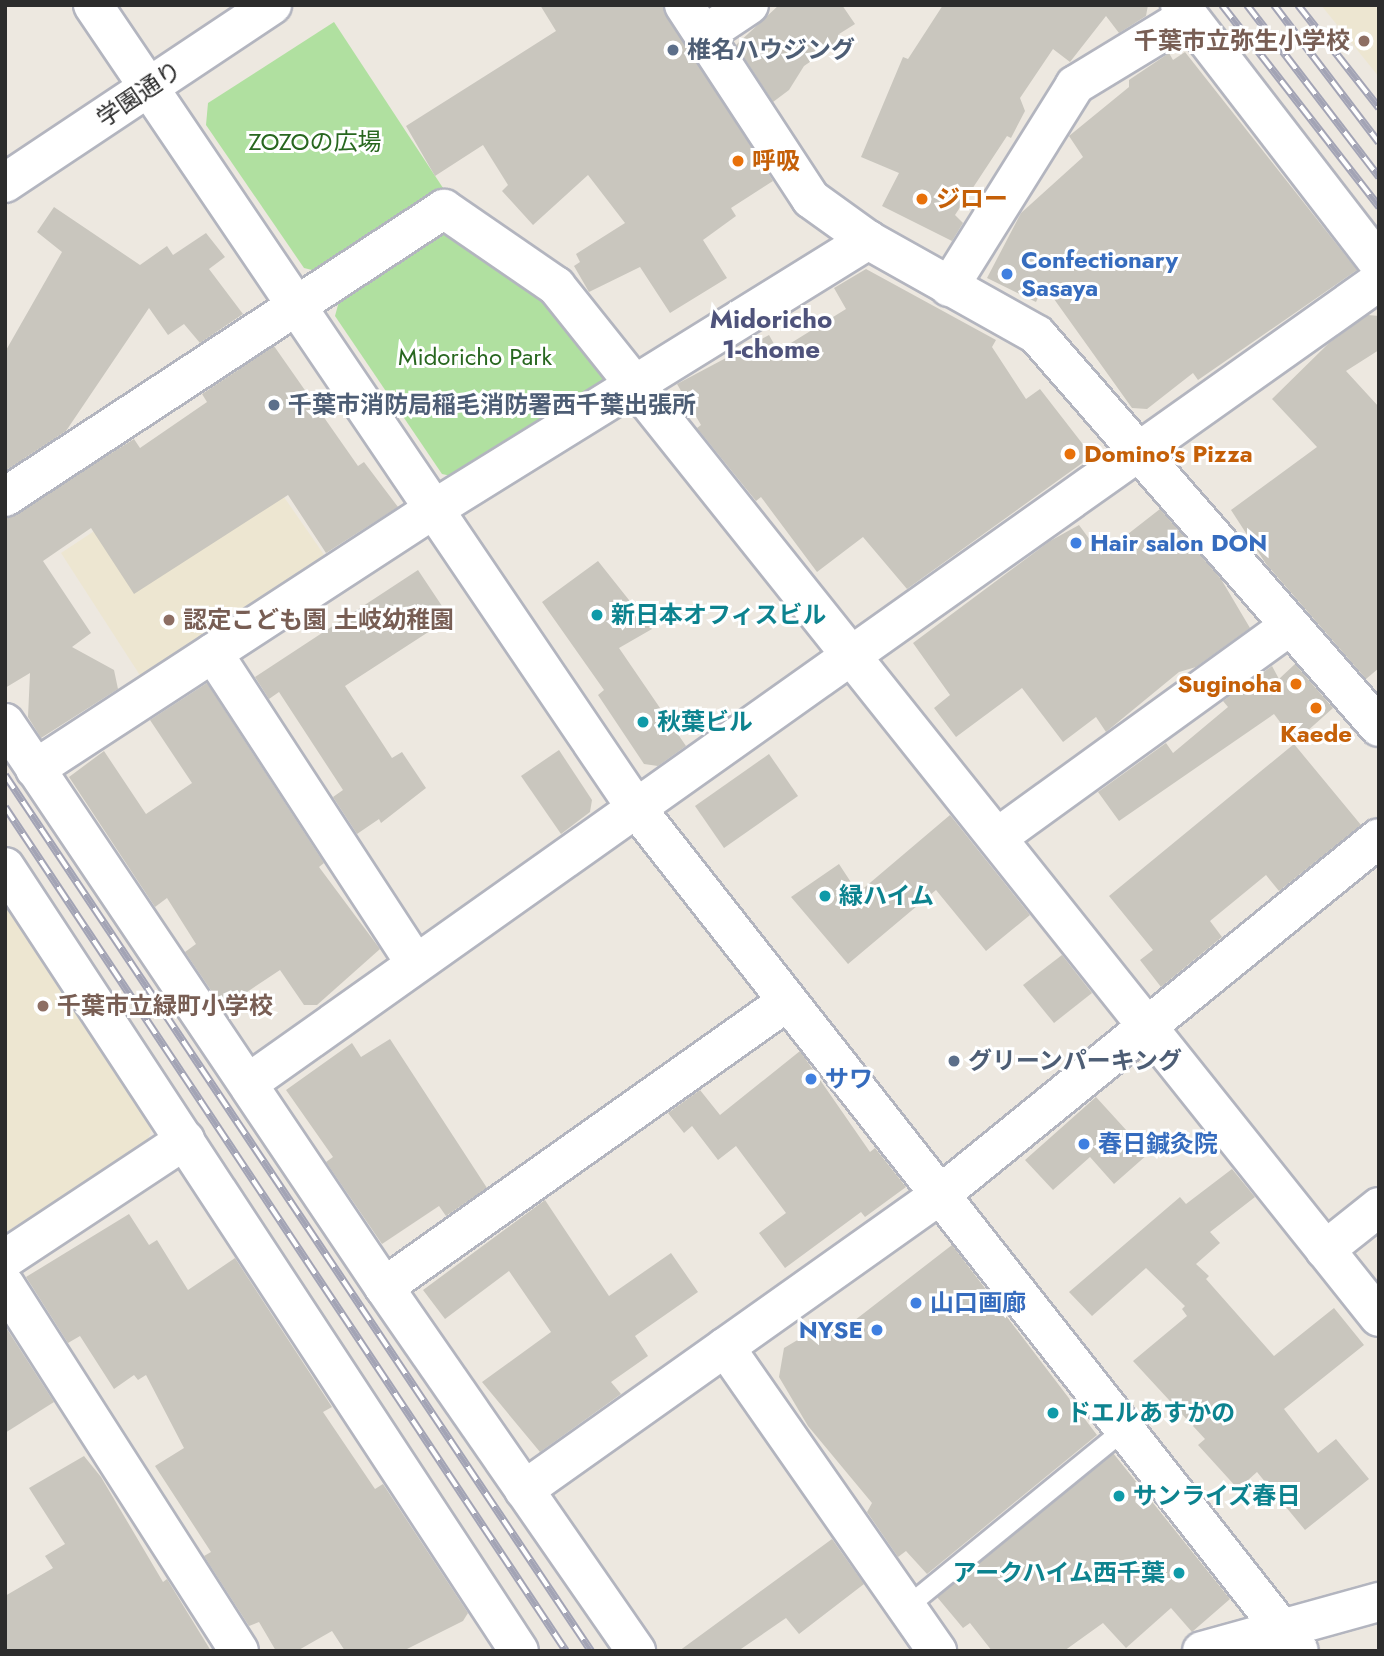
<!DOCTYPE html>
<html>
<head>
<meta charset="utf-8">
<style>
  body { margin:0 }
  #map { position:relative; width:1384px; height:1656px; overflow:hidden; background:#ede8e0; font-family:Jost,"Noto Sans JP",sans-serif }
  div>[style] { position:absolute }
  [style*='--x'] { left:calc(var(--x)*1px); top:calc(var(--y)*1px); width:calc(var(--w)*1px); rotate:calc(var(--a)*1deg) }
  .education>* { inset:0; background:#ede6d1 }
  .green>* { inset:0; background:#b0e0a0 }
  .building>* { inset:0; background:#c9c6be }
  .roads { filter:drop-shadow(2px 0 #b3b5bf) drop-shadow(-2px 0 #b3b5bf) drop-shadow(0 2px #b3b5bf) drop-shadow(0 -2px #b3b5bf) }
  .service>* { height:19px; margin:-9.5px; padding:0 9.5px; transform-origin:9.5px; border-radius:9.5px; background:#fff }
  .minor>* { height:38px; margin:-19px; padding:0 19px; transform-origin:19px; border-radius:19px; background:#fff }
  .tertiary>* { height:38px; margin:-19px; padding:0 19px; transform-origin:19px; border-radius:19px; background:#fff }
  .rail>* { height:8px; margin-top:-4px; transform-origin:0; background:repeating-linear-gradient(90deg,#fff 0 16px,#a3a4b5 0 32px); box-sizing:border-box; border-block:2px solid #a3a4b5 }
  .dots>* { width:19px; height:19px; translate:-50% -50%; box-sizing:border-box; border:4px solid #fff; border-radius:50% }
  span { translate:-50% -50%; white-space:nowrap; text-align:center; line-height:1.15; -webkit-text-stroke:6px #fff; paint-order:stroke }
  .education-label { font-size:24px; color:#785e54; font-weight:700 }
  .right { translate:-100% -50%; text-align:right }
  .left { translate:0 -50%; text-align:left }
  .service-label { font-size:24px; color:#4e5e75; font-weight:700 }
  .street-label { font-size:24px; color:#2c2c2c }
  .park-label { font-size:24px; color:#28671f }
  .food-label { font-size:24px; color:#c56008; font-weight:700 }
  .shop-label { font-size:24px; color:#366cbe; font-weight:700 }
  .culture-label { font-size:24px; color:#0d838f; font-weight:700 }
  .neighbourhood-label { font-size:26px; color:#4f537b; font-weight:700 }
  .frame { position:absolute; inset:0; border:7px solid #2c2c2c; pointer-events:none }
</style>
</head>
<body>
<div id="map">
  <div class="education">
    <div style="clip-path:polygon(1321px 5px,1379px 5px,1379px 77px)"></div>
    <div style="clip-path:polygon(248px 445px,327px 559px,143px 680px,61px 553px,120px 514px)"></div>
    <div style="clip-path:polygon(5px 894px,155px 1118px,148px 1140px,5px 1233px)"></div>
  </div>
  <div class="green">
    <div style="clip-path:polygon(334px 22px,445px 191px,324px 273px,304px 268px,206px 125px,208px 103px)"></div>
    <div style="clip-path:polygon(453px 229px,549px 296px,605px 368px,601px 390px,461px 478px,442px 474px,335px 316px,341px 294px,439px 231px)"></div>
  </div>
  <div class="building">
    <div style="clip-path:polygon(540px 5px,662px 5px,773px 181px,731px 208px,736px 216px,703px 240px,727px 278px,670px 313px,640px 267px,589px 292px,574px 266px,580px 262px,576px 254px,625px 223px,588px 175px,533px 225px,502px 191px,508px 185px,483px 145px,435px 176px,406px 126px,556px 31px)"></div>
    <div style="clip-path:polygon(779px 5px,842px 5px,855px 24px,839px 34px,842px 40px,804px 66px,789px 90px,773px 102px,736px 45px)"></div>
    <div style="clip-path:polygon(943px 5px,1148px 5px,1146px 16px,1119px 33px,1106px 16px,1070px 62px,1053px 49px,1020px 98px,1025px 111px,1011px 138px,1007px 136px,955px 215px,963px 223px,952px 241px,882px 206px,899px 173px,861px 157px,903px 57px,908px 59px)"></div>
    <div style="clip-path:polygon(1185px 52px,1357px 270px,1198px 380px,1193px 373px,1147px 409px,1132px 408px,1044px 285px,1036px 302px,987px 278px,1021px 213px,1083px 157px,1069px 136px,1129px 87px,1129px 80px,1169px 53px,1173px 60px)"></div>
    <div style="clip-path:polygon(54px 207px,140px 265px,167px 246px,173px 255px,206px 233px,225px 257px,209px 269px,243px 314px,200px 343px,184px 324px,168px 335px,149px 308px,66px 431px,5px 471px,5px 352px,62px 252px,37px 232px)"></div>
    <div style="clip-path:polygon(866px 269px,996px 340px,992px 347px,1026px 399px,1040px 389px,1092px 456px,907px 589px,863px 537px,817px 572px,761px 497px,756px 501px,697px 428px,701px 425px,677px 384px,769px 335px,778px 351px,846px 309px,834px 288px)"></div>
    <div style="clip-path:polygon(1368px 315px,1379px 316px,1379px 350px,1346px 371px,1379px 407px,1379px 668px,1366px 679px,1266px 564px,1231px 510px,1317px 447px,1272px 399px,1329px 343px)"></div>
    <div style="clip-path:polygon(274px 346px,358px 466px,364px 462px,398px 507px,326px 553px,288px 495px,134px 594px,91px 528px,43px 561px,91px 633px,72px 647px,114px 670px,118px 689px,41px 738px,28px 717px,30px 673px,5px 688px,5px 519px,134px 439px,140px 448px,207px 402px,202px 394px)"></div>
    <div style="clip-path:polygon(1160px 509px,1221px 579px,1250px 628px,1196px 667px,1179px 672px,1106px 732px,1096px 717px,1063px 742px,1022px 688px,956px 737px,934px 708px,950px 695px,913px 643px,1050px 541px,1079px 525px,1101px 555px)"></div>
    <div style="clip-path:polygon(598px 561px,652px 629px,619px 648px,686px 746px,658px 766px,644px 764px,598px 695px,604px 690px,542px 602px)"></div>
    <div style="clip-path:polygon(418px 570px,450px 618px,345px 686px,392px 758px,402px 752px,426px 788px,381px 823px,379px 819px,357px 834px,333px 797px,343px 790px,279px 692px,269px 699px,255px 677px)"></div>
    <div style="clip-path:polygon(1295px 664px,1333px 708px,1295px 742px,1274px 714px,1119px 821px,1098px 792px,1166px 743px,1173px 753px,1228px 707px,1223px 701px,1272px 666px,1279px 679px)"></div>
    <div style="clip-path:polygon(207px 683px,324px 863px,319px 867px,380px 949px,317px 1005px,304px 1005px,280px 970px,223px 1008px,185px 952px,196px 944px,167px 898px,155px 907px,69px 777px,104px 751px,146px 814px,192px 783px,150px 720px)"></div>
    <div style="clip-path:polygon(1294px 744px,1361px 825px,1279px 891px,1266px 875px,1210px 921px,1222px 937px,1161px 987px,1140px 960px,1153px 950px,1109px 896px)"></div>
    <div style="clip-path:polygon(559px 750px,592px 800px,590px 812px,561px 834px,521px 776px)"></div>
    <div style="clip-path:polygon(769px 754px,798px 796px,724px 848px,695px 806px)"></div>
    <div style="clip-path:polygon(950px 815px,1030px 915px,986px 951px,936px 890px,848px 964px,791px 897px,839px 864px,858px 893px)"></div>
    <div style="clip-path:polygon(1062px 955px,1092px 993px,1054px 1023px,1023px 985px)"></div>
    <div style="clip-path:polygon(390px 1039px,487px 1188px,446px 1216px,439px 1206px,382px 1244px,326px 1162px,333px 1157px,286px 1090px,352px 1043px,361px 1057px)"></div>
    <div style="clip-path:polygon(800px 1051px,870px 1152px,875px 1148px,906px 1187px,865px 1217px,861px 1212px,785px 1268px,759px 1233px,786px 1213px,736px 1146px,718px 1160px,692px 1126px,684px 1133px,668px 1113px,700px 1090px,720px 1115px)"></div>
    <div style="clip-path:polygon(1096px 1097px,1148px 1154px,1114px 1184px,1090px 1157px,1053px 1190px,1025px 1160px)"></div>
    <div style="clip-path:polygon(1232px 1169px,1255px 1197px,1210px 1232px,1220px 1243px,1196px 1264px,1209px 1276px,1206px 1279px,1274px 1356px,1334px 1308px,1364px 1345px,1284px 1409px,1318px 1453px,1336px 1439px,1369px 1479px,1305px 1530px,1257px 1472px,1238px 1489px,1198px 1445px,1205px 1439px,1133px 1361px,1187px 1316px,1182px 1309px,1185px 1306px,1146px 1268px,1092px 1316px,1069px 1292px,1180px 1197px,1186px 1204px)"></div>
    <div style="clip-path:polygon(545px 1200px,609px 1296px,671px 1253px,698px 1292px,635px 1336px,648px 1356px,611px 1382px,621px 1394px,540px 1452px,482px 1382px,551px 1332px,509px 1271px,445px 1319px,423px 1290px)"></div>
    <div style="clip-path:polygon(129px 1214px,149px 1245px,157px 1240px,188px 1290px,235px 1258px,332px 1407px,323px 1412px,375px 1489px,383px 1484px,468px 1613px,463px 1621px,403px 1651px,345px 1651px,332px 1631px,297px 1651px,276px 1651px,259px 1622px,249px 1626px,204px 1556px,211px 1552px,155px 1466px,184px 1448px,146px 1375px,138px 1380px,134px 1375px,114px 1389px,80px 1336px,68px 1343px,26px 1277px)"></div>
    <div style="clip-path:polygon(952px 1245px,1097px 1435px,927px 1574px,906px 1551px,898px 1557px,867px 1512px,872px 1503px,808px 1426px,779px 1377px,784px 1348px,828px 1322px,837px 1334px)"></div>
    <div style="clip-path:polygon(5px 1326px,54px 1402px,5px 1433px)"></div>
    <div style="clip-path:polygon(1113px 1453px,1230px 1599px,1192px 1632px,1171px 1608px,1126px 1648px,1103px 1623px,1064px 1651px,992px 1651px,970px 1623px,963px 1628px,937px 1597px)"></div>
    <div style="clip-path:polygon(84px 1456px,101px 1477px,163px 1582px,167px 1579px,211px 1651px,5px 1651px,5px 1596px,53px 1568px,45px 1556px,65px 1544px,29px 1488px)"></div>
    <div style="clip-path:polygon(832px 1539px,864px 1584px,799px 1634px,786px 1618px,738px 1651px,679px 1651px)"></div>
  </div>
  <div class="roads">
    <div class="service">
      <div style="--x:907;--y:1606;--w:281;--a:-39.2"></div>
    </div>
    <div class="minor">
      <div style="--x:684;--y:5;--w:232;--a:56.8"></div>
      <div style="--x:811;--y:199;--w:70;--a:35.7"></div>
      <div style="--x:868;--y:240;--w:194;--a:29.3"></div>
      <div style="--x:1037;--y:335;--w:520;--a:48.9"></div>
      <div style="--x:1180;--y:5;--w:326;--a:52.4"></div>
      <div style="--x:704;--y:35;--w:54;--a:-33.7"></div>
      <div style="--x:949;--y:287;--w:238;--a:-58"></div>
      <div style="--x:1075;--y:85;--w:131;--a:-31.3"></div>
      <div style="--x:5;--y:497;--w:525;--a:-33.27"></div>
      <div style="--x:444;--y:209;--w:136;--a:34.5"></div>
      <div style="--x:556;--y:286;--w:1319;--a:51.4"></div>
      <div style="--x:213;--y:653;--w:371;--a:56.9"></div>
      <div style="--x:5;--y:723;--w:680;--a:56.1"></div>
      <div style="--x:384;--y:1287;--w:443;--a:55.3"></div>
      <div style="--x:35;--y:769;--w:476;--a:-33.1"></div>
      <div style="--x:434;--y:509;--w:511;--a:-31.79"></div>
      <div style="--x:998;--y:837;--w:357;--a:-35.9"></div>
      <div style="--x:5;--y:867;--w:937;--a:56.75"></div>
      <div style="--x:250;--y:1082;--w:1384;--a:-35.35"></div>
      <div style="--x:1325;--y:1250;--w:69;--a:-38.5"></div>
      <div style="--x:5;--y:1259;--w:216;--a:-33.5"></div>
      <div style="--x:5;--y:1285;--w:434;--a:57.4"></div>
      <div style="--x:384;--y:1287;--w:494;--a:-35.3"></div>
      <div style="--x:725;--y:1347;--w:371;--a:55.1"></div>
      <div style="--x:524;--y:1490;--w:511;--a:-35.37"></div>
      <div style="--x:941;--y:1194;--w:564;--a:-39.1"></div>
      <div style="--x:1202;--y:1651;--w:184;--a:-15.5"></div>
    </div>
    <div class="tertiary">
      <div style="--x:93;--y:5;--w:969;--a:55.93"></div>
      <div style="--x:636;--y:808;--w:1072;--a:51.82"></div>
      <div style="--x:5;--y:183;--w:321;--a:-33.7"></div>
    </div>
  </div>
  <div class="rail">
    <div style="--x:1222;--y:5;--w:256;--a:52.1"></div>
    <div style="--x:1247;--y:5;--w:217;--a:52.5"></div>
    <div style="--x:1274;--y:5;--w:173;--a:52.7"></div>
    <div style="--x:1298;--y:5;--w:131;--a:51.8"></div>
    <div style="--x:5;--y:775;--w:1054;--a:56.22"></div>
    <div style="--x:5;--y:807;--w:1013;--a:56.39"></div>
  </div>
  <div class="dots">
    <div style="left:1364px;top:41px;background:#8d6e63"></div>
    <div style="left:673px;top:50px;background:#5c6f8a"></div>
    <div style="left:738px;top:161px;background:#e8710a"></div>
    <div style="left:922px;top:199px;background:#e8710a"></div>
    <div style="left:1007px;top:274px;background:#3f7fe0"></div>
    <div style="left:274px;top:405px;background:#5c6f8a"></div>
    <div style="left:1070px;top:454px;background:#e8710a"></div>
    <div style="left:1076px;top:543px;background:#3f7fe0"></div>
    <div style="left:597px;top:615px;background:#0f9aa8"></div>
    <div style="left:169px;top:620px;background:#8d6e63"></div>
    <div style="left:1296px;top:684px;background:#e8710a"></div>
    <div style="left:1316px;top:708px;background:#e8710a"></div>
    <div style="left:643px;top:722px;background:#0f9aa8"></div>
    <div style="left:825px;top:896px;background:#0f9aa8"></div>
    <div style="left:43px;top:1006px;background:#8d6e63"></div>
    <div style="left:954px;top:1061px;background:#5c6f8a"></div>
    <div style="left:811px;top:1079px;background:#3f7fe0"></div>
    <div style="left:1084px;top:1144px;background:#3f7fe0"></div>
    <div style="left:916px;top:1303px;background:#3f7fe0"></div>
    <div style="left:877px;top:1330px;background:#3f7fe0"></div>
    <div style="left:1053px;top:1413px;background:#0f9aa8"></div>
    <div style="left:1119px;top:1496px;background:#0f9aa8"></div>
    <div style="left:1179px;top:1573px;background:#0f9aa8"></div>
  </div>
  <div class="education-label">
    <span class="right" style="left:1350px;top:41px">千葉市立弥生小学校</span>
    <span class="left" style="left:183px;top:620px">認定こども園 土岐幼稚園</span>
    <span class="left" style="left:57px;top:1006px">千葉市立緑町小学校</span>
  </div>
  <div class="service-label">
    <span class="left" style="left:687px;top:50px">椎名ハウジング</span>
    <span class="left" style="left:288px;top:405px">千葉市消防局稲毛消防署西千葉出張所</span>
    <span class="left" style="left:968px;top:1061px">グリーンパーキング</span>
  </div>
  <div class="street-label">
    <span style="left:139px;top:94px;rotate:-34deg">学園通り</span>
  </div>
  <div class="park-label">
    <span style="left:315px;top:142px">ZOZOの広場</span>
    <span style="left:475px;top:357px">Midoricho Park</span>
  </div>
  <div class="food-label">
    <span class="left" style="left:752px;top:161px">呼吸</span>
    <span class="left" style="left:936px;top:199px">ジロー</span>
    <span class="left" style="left:1084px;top:454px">Domino's Pizza</span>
    <span class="right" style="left:1282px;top:684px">Suginoha</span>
    <span style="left:1316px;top:734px">Kaede</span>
  </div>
  <div class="shop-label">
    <span class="left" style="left:1021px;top:274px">Confectionary<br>Sasaya</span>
    <span class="left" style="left:1090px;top:543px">Hair salon DON</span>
    <span class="left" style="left:825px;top:1079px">サワ</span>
    <span class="left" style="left:1098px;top:1144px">春日鍼灸院</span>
    <span class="left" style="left:930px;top:1303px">山口画廊</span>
    <span class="right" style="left:863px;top:1330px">NYSE</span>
  </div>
  <div class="culture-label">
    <span class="left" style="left:611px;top:615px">新日本オフィスビル</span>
    <span class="left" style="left:657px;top:722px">秋葉ビル</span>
    <span class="left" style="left:839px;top:896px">緑ハイム</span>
    <span class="left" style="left:1067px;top:1413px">ドエルあすかの</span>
    <span class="left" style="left:1133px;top:1496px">サンライズ春日</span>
    <span class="right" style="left:1165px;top:1573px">アークハイム西千葉</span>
  </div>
  <div class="neighbourhood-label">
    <span style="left:771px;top:335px">Midoricho<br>1-chome</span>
  </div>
  <div class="frame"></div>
</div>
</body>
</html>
